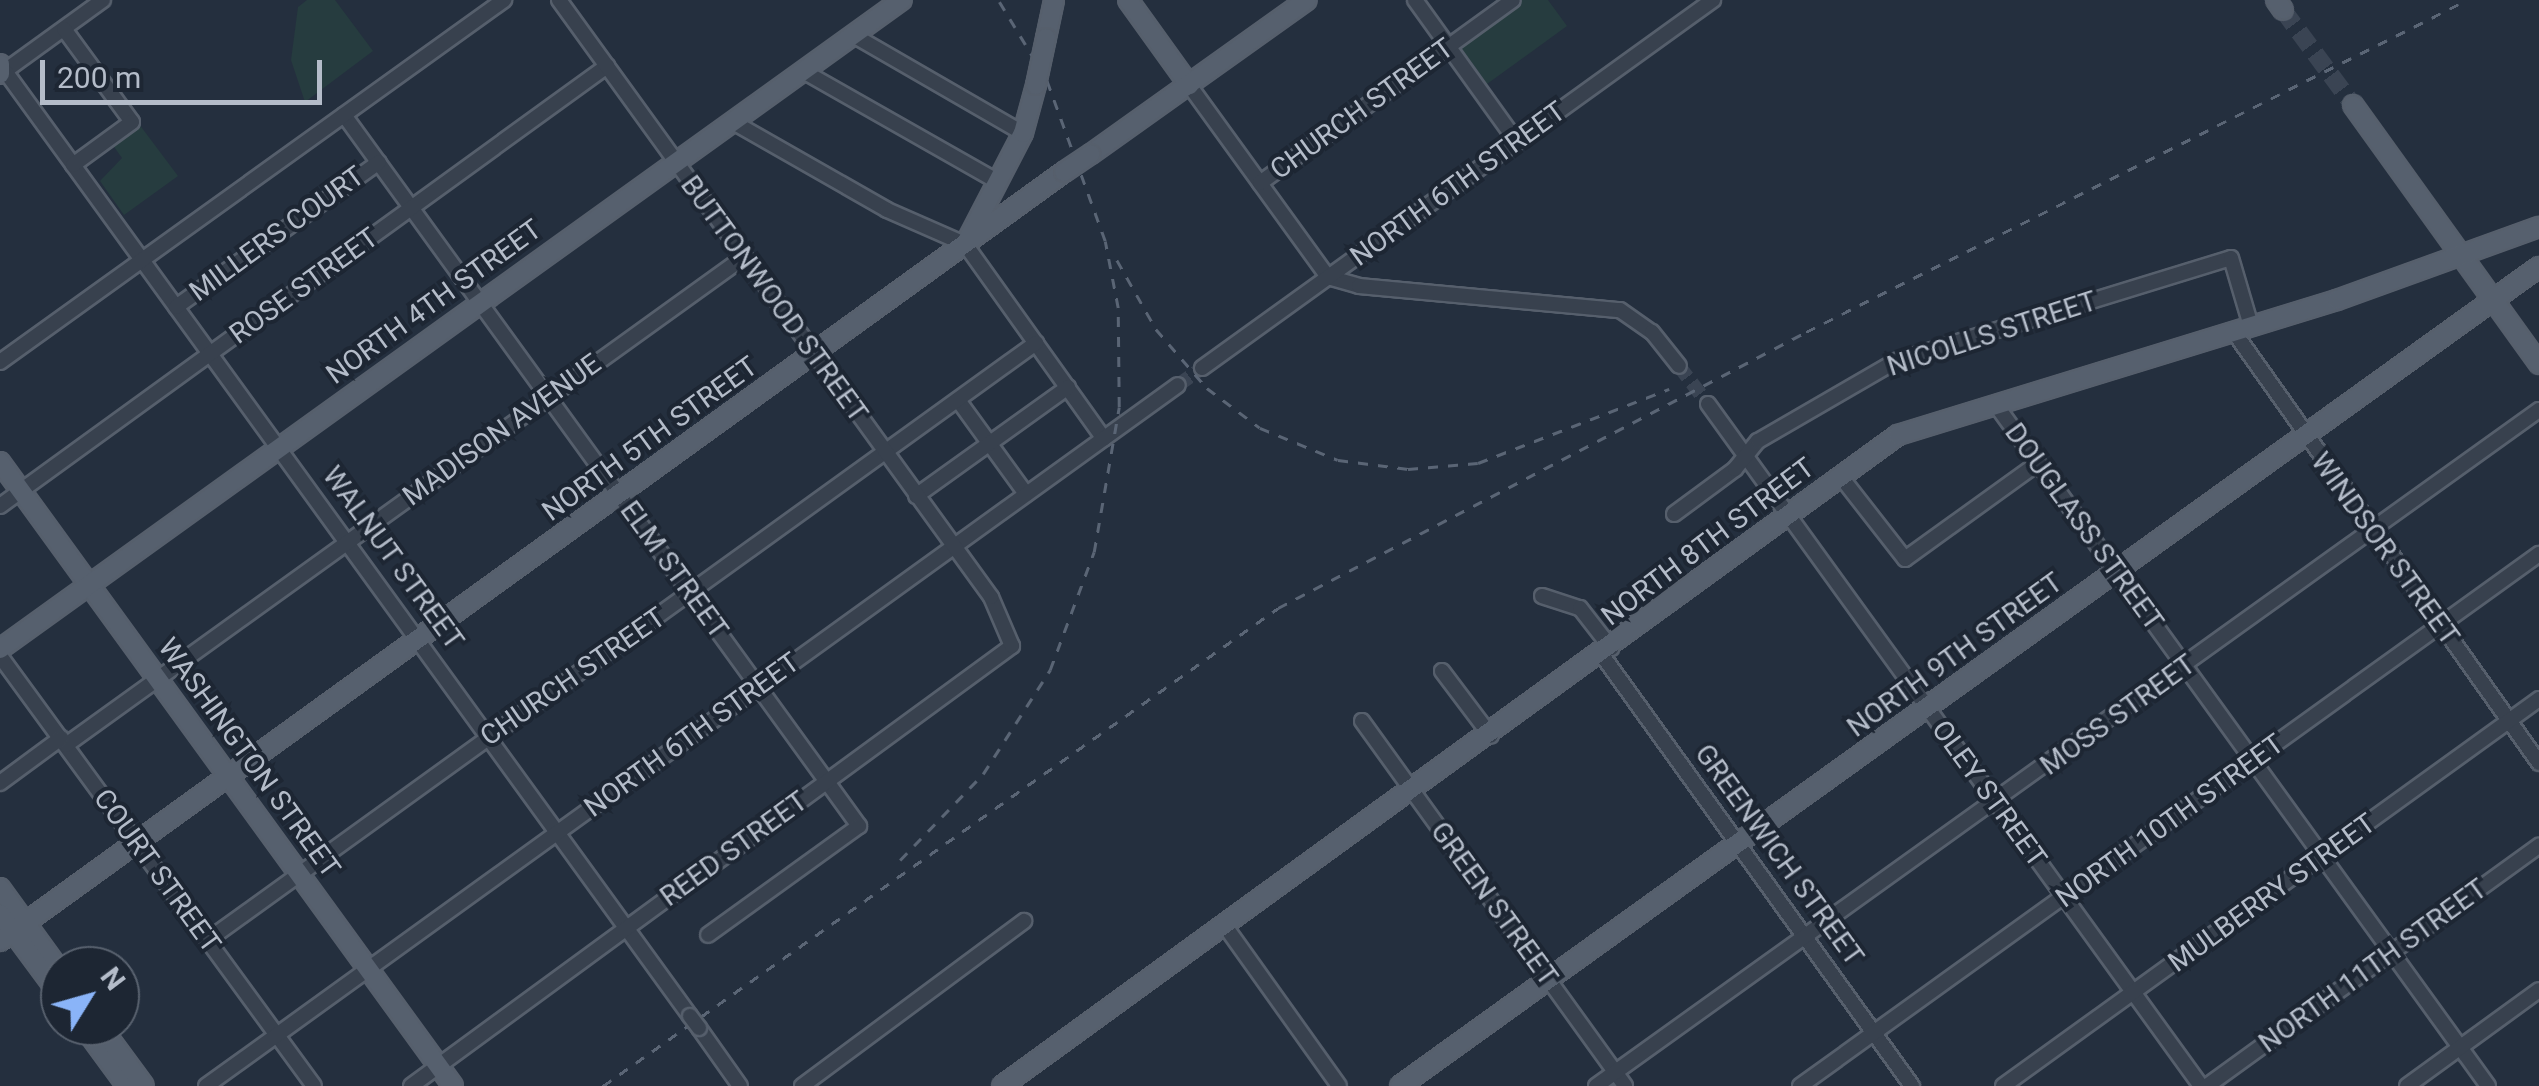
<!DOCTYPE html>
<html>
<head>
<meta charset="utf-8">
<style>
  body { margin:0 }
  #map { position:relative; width:2539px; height:1086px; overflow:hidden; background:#242f3e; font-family:Roboto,sans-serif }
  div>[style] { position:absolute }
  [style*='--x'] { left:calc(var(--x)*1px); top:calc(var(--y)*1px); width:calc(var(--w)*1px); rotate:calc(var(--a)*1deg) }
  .green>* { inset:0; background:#263c3f }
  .minor-tunnel>* { height:14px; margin-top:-7px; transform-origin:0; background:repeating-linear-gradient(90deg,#3a4453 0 14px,transparent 0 21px) }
  .major-tunnel>* { height:18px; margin-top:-9px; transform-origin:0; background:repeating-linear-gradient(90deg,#3a4453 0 18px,transparent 0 27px) }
  .roads { filter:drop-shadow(2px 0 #565f6c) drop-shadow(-2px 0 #565f6c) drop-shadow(0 2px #565f6c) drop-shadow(0 -2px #565f6c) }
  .minor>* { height:14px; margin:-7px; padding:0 7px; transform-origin:7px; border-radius:7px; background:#38414e }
  .major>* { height:18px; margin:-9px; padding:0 9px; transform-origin:9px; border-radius:9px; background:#56606e }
  .rail>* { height:2.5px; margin-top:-1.25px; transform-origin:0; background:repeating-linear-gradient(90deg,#5a6575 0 10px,transparent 0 20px) }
  .bridges { filter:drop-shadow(2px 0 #565f6c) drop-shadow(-2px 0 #565f6c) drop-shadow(0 2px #565f6c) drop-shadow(0 -2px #565f6c) }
  .minor-bridge>* { height:14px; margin:-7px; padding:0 7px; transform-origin:7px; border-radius:7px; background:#38414e }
  .major-bridge>* { height:18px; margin:-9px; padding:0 9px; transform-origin:9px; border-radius:9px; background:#56606e }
  span { translate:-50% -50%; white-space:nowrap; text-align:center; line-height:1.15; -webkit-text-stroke:8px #1d2633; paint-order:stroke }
  .street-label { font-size:28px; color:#b4bcc9 }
  .north { position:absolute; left:40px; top:946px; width:100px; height:100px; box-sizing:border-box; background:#1d2633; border:2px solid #59626f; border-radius:50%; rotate:53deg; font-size:28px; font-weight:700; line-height:40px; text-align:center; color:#b4bcc9 }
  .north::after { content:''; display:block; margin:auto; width:35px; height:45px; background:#8ab4f8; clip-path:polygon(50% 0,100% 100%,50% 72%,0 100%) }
  .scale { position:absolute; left:40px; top:60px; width:282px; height:45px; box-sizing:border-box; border:5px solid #b4bcc9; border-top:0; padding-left:12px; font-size:30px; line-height:35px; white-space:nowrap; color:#b4bcc9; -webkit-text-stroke:8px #1d2633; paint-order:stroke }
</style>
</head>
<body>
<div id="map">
  <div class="green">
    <div style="clip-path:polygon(307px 0,335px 0,373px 51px,305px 102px,291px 60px,298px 7px)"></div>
    <div style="clip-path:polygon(1521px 0,1548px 0,1567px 26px,1487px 84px,1459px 45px)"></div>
    <div style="clip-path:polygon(139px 124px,178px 176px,124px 215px,100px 181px,122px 158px,112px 144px)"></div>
  </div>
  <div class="minor-tunnel">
    <div style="--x:1679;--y:366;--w:48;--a:52.7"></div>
    <div style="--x:1178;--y:385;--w:29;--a:-35"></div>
  </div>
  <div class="major-tunnel">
    <div style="--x:2283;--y:10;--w:118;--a:53.6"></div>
  </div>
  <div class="roads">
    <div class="minor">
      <div style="--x:103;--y:0;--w:121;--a:144.1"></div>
      <div style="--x:5;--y:71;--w:1167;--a:54.06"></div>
      <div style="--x:1415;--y:0;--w:175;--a:54.3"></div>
      <div style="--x:64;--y:29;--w:115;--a:53.8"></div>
      <div style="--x:132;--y:122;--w:73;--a:143.9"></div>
      <div style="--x:853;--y:35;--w:196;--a:30"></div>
      <div style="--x:803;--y:71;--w:223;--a:29.6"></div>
      <div style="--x:1189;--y:85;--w:237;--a:54.1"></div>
      <div style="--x:1328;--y:277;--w:32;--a:16"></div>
      <div style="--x:1359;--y:286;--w:262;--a:5.3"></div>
      <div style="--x:1620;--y:310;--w:39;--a:35"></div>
      <div style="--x:1652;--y:332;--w:43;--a:51.5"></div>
      <div style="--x:344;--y:115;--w:878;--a:54.08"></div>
      <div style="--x:859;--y:826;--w:186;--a:144.2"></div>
      <div style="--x:733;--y:122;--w:177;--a:29.7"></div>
      <div style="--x:887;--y:210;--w:85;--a:23.6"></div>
      <div style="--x:965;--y:244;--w:239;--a:54.5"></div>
      <div style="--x:1260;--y:183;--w:312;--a:-35.9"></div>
      <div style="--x:176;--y:307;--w:249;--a:-35.5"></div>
      <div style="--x:2234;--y:332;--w:528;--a:54.71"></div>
      <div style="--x:0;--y:362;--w:621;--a:-35.69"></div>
      <div style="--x:1202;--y:368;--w:630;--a:-35.76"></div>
      <div style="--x:958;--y:400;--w:116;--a:54.1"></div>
      <div style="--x:1708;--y:404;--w:842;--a:54.14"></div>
      <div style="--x:1996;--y:405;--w:840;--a:54.15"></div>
      <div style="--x:1841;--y:477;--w:104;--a:52"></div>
      <div style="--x:1905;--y:559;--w:164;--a:-35.8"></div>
      <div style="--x:916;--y:496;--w:187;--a:-35.6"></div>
      <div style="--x:0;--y:506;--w:750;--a:-35.94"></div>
      <div style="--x:1674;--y:514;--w:76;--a:-36.4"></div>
      <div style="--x:1735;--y:469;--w:36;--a:-51"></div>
      <div style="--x:1758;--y:441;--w:160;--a:-30.1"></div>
      <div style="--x:1896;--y:361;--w:350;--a:-17.1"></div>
      <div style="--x:2231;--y:258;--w:71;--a:73.6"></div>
      <div style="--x:1542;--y:596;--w:40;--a:18"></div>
      <div style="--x:1580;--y:608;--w:51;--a:52.2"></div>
      <div style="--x:1602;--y:655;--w:531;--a:54.27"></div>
      <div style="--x:0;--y:656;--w:532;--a:53.86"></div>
      <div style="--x:1442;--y:671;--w:81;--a:53"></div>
      <div style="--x:1362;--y:721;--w:450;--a:54.2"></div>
      <div style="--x:66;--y:745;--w:835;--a:-35.74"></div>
      <div style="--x:0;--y:783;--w:76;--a:-36.4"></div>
      <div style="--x:1225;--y:926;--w:196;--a:54.5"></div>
      <div style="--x:208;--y:940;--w:1021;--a:-35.79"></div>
      <div style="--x:699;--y:1028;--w:71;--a:54.7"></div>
      <div style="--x:206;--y:1086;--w:1198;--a:-35.8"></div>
      <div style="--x:411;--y:1086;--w:745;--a:-36.21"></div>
      <div style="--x:1012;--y:646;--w:53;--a:-113.2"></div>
      <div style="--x:991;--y:597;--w:737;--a:-125.89"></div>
      <div style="--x:802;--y:1086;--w:277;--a:-36.6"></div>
      <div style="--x:1596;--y:1086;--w:1160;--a:-35.64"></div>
      <div style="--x:1800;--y:1086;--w:911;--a:-35.75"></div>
      <div style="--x:2003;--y:1086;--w:661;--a:-35.83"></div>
      <div style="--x:2207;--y:1086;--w:410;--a:-35.9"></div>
      <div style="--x:2407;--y:1086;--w:163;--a:-36"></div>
    </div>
    <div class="major">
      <div style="--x:1128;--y:0;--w:105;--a:54.3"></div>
      <div style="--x:2276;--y:0;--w:12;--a:55"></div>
      <div style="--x:1046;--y:38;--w:39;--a:-78"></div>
      <div style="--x:0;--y:64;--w:10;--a:90"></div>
      <div style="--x:2353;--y:105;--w:319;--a:54.3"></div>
      <div style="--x:1091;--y:154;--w:265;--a:-35.5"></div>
      <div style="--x:968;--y:239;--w:119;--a:-62.6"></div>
      <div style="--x:1023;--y:133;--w:50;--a:-74.8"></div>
      <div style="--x:0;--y:462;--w:771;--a:54.02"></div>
      <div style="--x:0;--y:649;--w:1111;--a:-35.74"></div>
      <div style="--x:0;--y:888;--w:102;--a:54.1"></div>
      <div style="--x:0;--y:914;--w:101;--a:53.5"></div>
      <div style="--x:0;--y:941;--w:1313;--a:-35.86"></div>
      <div style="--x:83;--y:1026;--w:74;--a:53.7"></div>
      <div style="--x:100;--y:1026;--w:74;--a:53.7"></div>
      <div style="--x:1002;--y:1086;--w:1108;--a:-36"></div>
      <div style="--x:1898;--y:435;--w:459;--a:-17.1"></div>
      <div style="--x:2337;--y:300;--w:215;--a:-19.9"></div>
      <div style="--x:1400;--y:1086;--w:1403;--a:-35.72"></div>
    </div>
  </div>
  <div class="rail">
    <div style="--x:1117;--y:260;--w:79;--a:60.5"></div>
    <div style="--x:1156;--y:329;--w:78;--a:49.2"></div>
    <div style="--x:1207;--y:388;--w:66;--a:37"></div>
    <div style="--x:1260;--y:428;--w:84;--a:22.3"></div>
    <div style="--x:1338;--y:460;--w:71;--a:7.3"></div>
    <div style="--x:1408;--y:469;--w:70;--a:-4.9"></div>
    <div style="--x:1478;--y:463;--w:205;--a:-21.2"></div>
    <div style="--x:900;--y:860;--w:120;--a:-46"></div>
    <div style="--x:983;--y:774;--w:124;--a:-57.2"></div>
    <div style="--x:1050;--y:670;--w:126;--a:-69.6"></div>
    <div style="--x:1094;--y:552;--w:147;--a:-80.2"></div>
    <div style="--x:1119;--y:407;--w:99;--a:-90.6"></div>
    <div style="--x:1118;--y:308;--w:68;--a:-101"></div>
    <div style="--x:1105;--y:241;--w:172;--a:-110"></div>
    <div style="--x:1046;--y:79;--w:92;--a:-121.3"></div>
    <div style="--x:603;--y:1086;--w:827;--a:-35.3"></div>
    <div style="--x:1278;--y:608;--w:596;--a:-27.6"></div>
    <div style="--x:1806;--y:332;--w:740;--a:-26.67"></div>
  </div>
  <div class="bridges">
    <div class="minor-bridge">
      <div style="--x:690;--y:1016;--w:15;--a:53"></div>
    </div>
    <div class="major-bridge">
      <div style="--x:1036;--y:85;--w:48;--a:-78"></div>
      <div style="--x:1064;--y:172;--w:32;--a:-34"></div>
    </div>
  </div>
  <div class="street-label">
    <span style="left:1362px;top:109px;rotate:-36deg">CHURCH STREET</span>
    <span style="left:1458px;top:184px;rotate:-36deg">NORTH 6TH STREET</span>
    <span style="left:277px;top:234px;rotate:-36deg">MILLERS COURT</span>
    <span style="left:304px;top:286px;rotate:-36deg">ROSE STREET</span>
    <span style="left:774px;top:299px;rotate:54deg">BUTTONWOOD STREET</span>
    <span style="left:434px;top:302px;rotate:-36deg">NORTH 4TH STREET</span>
    <span style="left:1992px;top:334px;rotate:-18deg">NICOLLS STREET</span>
    <span style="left:502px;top:430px;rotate:-36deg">MADISON AVENUE</span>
    <span style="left:650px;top:439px;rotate:-36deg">NORTH 5TH STREET</span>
    <span style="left:2084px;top:527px;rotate:54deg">DOUGLASS STREET</span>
    <span style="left:1708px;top:542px;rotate:-37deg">NORTH 8TH STREET</span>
    <span style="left:2385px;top:549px;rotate:54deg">WINDSOR STREET</span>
    <span style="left:393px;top:558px;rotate:54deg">WALNUT STREET</span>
    <span style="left:674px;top:570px;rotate:54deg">ELM STREET</span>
    <span style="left:1955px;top:655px;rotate:-36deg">NORTH 9TH STREET</span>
    <span style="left:573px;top:677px;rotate:-35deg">CHURCH STREET</span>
    <span style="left:2118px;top:715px;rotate:-36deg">MOSS STREET</span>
    <span style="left:692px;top:735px;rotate:-36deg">NORTH 6TH STREET</span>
    <span style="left:249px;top:758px;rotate:54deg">WASHINGTON STREET</span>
    <span style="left:1989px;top:794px;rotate:54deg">OLEY STREET</span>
    <span style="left:2170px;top:821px;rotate:-36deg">NORTH 10TH STREET</span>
    <span style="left:734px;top:849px;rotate:-36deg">REED STREET</span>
    <span style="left:1779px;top:855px;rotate:54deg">GREENWICH STREET</span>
    <span style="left:157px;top:871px;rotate:54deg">COURT STREET</span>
    <span style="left:2272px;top:893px;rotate:-36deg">MULBERRY STREET</span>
    <span style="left:1494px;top:904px;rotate:54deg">GREEN STREET</span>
    <span style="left:2373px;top:966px;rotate:-36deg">NORTH 11TH STREET</span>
  </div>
  <div class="north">N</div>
  <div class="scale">200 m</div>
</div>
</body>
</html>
